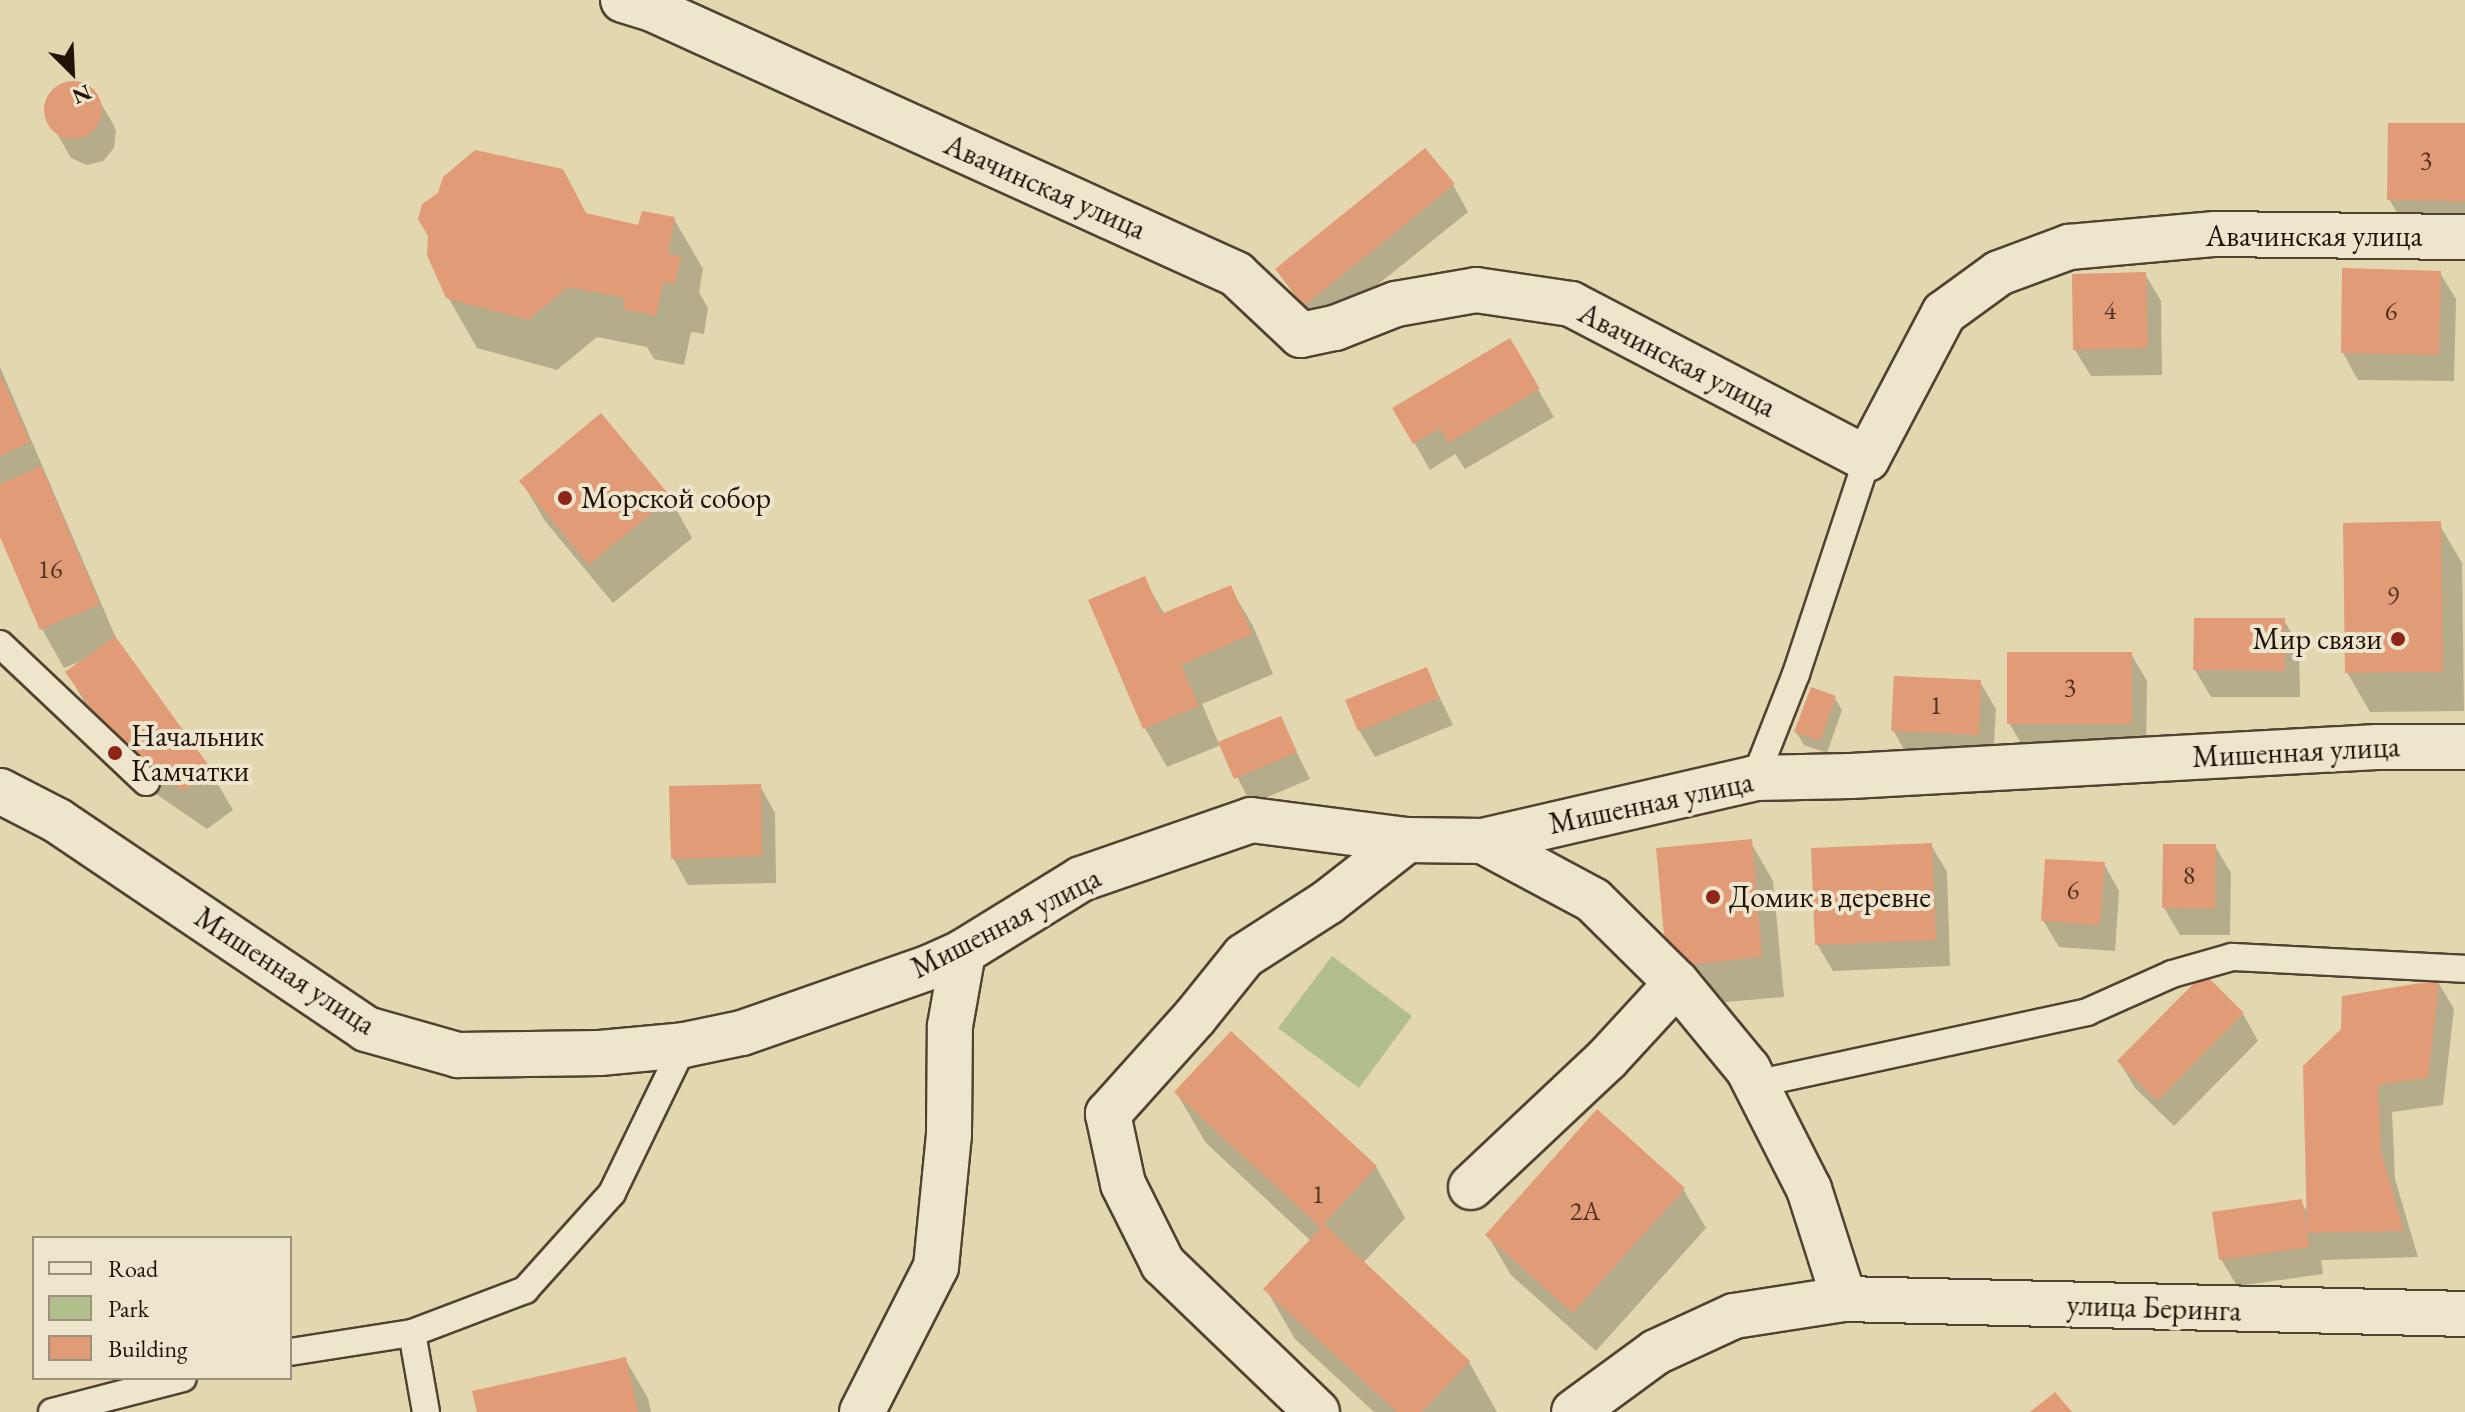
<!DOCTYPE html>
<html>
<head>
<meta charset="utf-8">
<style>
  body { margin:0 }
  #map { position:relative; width:2465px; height:1412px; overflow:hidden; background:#e3d7b0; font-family:"EB Garamond",serif }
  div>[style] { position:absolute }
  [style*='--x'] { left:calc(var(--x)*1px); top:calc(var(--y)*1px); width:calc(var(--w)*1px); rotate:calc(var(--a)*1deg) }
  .green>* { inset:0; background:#b1bf8d }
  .shadow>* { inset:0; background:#0003 }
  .building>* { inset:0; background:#e19b77 }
  .round { border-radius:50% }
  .roads { filter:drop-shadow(2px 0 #524231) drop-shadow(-2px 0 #524231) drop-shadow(0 2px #524231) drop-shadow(0 -2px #524231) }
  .service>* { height:26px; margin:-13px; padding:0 13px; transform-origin:13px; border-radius:13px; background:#ede5cc }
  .minor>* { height:44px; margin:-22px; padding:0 22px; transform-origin:22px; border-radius:22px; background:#ede5cc }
  .secondary>* { height:44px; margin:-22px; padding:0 22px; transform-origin:22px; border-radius:22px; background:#ede5cc }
  .dots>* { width:22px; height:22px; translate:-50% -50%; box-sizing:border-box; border:4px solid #ede5cc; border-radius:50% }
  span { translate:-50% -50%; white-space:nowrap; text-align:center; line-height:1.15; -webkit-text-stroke:8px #ede5cc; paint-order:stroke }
  .number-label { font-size:26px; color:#523423 }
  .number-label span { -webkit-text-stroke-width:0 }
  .street-label { font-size:30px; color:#221107 }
  .poi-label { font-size:30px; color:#221107 }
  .left { translate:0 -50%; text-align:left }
  .right { translate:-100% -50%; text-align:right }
  .legend { position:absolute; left:32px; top:1236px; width:260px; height:144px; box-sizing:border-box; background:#ede5cc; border:2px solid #9c907d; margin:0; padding:10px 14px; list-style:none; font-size:24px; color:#221107 }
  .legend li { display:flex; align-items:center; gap:16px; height:40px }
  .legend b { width:40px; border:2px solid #9c907d }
  .north { position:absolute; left:32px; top:32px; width:80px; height:80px; -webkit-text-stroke:6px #ede5cc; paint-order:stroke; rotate:156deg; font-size:22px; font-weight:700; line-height:32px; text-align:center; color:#221107 }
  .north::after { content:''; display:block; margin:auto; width:28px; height:36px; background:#221107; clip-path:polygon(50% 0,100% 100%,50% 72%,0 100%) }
</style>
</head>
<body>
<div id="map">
  <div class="green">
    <div style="clip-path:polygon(1332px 956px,1412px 1016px,1359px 1088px,1278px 1028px)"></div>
  </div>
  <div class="shadow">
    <div style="clip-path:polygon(63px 85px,81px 85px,96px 95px,112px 122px,116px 131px,114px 148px,103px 161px,87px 165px,71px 158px,55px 130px,47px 114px,50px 97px)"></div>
    <div style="clip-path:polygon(2465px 125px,2465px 227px,2405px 226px,2389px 199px)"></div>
    <div style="clip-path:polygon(1453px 185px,1468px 212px,1320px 331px,1277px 270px)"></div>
    <div style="clip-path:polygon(587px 215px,640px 227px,674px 219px,703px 269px,699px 292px,708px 308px,704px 334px,691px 332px,684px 365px,654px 359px,647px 347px,597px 337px,557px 370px,477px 348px,448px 297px)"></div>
    <div style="clip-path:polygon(2440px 273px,2456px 299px,2454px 381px,2358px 380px,2343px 353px)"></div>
    <div style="clip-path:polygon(2145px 274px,2161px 301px,2162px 375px,2091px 376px,2075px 350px)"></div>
    <div style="clip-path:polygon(1510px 341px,1554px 417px,1465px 469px,1455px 454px,1430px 470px,1395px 409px)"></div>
    <div style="clip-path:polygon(0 367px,119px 645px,210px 771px,233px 810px,207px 829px,143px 785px,90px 712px,68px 673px,81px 661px,64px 668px,42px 629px,0 532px)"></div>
    <div style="clip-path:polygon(601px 416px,670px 498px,692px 538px,613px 603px,545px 521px,522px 482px)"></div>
    <div style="clip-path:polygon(2439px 524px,2462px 563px,2464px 711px,2370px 712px,2347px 672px)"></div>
    <div style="clip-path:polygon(1144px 579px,1165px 615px,1230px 587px,1253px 626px,1273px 674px,1202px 704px,1219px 744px,1280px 719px,1310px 779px,1251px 804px,1221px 745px,1167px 767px,1145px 728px)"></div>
    <div style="clip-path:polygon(2284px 620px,2299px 647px,2300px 697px,2211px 697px,2195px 670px)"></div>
    <div style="clip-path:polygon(2131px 654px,2147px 681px,2146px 750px,2025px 750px,2009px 723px)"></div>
    <div style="clip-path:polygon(1426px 669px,1453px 725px,1375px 757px,1359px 730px)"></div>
    <div style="clip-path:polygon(1980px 682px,1996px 709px,1993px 762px,1908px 757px,1893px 730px)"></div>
    <div style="clip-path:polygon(1834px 697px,1842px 710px,1827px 753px,1804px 745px,1796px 732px)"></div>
    <div style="clip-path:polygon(760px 786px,775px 813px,776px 883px,688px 885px,673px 858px)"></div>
    <div style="clip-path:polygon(1750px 841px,1773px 881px,1784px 997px,1692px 1005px,1669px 966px)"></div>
    <div style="clip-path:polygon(1931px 845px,1947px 872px,1950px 966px,1833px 971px,1817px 944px)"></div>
    <div style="clip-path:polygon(2215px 846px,2231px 873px,2230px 935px,2180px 935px,2164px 908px)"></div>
    <div style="clip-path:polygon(2104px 864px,2119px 891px,2115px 951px,2059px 947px,2043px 920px)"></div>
    <div style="clip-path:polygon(2204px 976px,2243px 1014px,2258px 1041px,2174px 1126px,2135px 1088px,2119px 1061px)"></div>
    <div style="clip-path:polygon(2438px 982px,2454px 1009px,2443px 1105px,2392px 1112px,2395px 1179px,2418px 1257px,2321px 1260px,2323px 1274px,2237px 1286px,2221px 1259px,2301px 1201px,2307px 1212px,2342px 1030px)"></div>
    <div style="clip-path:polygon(1176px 1092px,1376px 1167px,1405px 1218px,1363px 1263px,1469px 1362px,1497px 1412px,1374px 1412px,1295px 1339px,1266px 1289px,1311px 1241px,1206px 1143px)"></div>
    <div style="clip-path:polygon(1683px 1189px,1706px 1228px,1596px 1351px,1511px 1275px,1488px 1236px)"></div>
    <div style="clip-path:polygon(625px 1359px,648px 1398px,651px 1412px,479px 1412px)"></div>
  </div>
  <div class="building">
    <div class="round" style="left:44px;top:81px;width:58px;height:58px"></div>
    <div style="clip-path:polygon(2388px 123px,2465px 123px,2465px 201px,2387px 200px)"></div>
    <div style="clip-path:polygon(1425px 148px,1455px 184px,1304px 306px,1275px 269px)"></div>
    <div style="clip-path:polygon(475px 150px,563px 169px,586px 213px,638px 225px,642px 211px,675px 217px,668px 254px,681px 256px,675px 284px,663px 282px,656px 316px,623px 309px,625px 298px,568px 287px,528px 320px,446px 298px,427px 255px,428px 236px,418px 219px,422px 204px,438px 193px,443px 177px)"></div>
    <div style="clip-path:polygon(2342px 268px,2441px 271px,2439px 355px,2341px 353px)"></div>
    <div style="clip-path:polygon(2146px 272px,2148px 348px,2073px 350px,2072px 274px)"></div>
    <div style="clip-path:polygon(1510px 338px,1540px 389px,1448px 443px,1440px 428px,1413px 444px,1392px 408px)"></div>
    <div style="clip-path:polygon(0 374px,30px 442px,0 456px)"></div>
    <div style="clip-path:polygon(601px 413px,671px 497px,589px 565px,519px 481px)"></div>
    <div style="clip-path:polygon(41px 466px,100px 604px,40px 630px,0 537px,0 484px)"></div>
    <div style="clip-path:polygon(2441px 521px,2443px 672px,2345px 673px,2343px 523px)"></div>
    <div style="clip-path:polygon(1145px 576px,1161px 614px,1231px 585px,1252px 634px,1181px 665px,1199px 706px,1143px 729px,1088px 600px)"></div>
    <div style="clip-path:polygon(2194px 618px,2285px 618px,2285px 671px,2193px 670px)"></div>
    <div style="clip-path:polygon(115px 636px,212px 770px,183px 791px,118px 746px,65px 672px)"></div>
    <div style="clip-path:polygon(2007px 652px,2132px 652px,2132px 724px,2007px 724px)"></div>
    <div style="clip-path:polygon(1427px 667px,1439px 698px,1358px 731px,1345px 700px)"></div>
    <div style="clip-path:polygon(1894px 676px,1981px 680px,1979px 735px,1891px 731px)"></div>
    <div style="clip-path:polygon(1811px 687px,1836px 696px,1820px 741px,1794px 732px)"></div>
    <div style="clip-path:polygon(1281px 716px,1297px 752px,1234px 779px,1218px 742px)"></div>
    <div style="clip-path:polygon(761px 784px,762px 856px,671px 859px,669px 786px)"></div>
    <div style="clip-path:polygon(1752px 839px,1762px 957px,1667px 967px,1656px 848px)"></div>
    <div style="clip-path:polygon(1932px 843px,1936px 940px,1815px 945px,1811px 848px)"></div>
    <div style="clip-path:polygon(2163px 844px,2216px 844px,2215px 909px,2162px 908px)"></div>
    <div style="clip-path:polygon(2045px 859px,2105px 862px,2100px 925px,2041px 921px)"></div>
    <div style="clip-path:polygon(2204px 973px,2244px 1013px,2157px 1101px,2117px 1061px)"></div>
    <div style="clip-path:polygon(2439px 980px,2428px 1078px,2378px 1085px,2381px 1151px,2404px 1231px,2307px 1233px,2309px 1247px,2219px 1260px,2212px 1212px,2302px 1199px,2307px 1233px,2303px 1066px,2341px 1029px,2342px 996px)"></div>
    <div style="clip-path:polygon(1231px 1031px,1377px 1166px,1324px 1224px,1470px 1361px,1422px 1412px,1397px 1412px,1263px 1289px,1321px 1228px,1174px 1092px)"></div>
    <div style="clip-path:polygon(1597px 1109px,1685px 1188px,1573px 1313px,1485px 1235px)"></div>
    <div style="clip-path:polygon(626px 1357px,638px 1412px,477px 1412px,472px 1391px)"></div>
    <div style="clip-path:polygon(2055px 1392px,2072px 1412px,2030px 1412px)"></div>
  </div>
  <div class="roads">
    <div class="service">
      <div style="--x:0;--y:644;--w:201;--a:43.4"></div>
      <div style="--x:1755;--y:778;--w:112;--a:-68.5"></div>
      <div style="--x:1796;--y:674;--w:226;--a:-71.7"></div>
      <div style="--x:1755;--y:1084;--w:340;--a:-12.2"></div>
      <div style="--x:2087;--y:1012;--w:93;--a:-24.1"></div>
      <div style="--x:2172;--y:974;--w:62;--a:-15.8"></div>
      <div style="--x:2232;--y:957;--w:233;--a:2.9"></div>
      <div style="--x:290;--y:1352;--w:123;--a:-8.9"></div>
      <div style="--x:52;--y:1412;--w:135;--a:-14.5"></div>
      <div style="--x:426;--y:1412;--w:80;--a:-100"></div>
      <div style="--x:412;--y:1333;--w:121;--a:-20.8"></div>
      <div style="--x:525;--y:1290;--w:130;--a:-48.1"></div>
      <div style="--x:612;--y:1193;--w:165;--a:-64.1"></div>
    </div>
    <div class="minor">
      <div style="--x:623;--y:0;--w:28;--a:17"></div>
      <div style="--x:650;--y:8;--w:644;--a:24.41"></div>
      <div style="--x:1236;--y:274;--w:89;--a:43.2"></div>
      <div style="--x:1301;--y:335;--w:35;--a:-12"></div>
      <div style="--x:1335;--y:328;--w:66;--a:-21.5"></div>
      <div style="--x:1396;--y:304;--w:81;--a:-9.9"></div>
      <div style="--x:1476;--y:290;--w:96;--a:8.4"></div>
      <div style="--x:1571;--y:304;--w:334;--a:27.6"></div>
      <div style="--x:1867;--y:459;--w:165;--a:-62.2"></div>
      <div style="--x:1944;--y:313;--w:68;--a:-36"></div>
      <div style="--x:1999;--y:273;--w:75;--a:-20.4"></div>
      <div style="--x:2069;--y:247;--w:147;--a:-5.1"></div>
      <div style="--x:2215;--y:234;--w:250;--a:0.7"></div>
      <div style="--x:0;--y:791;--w:65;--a:27.3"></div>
      <div style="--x:58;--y:821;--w:372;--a:34"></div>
      <div style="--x:366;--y:1029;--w:96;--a:15.8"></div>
      <div style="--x:458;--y:1055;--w:142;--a:-0.8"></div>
      <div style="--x:600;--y:1053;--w:84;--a:-5.4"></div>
      <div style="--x:684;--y:1045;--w:59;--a:-11.7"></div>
      <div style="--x:742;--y:1033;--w:199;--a:-19.3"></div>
      <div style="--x:930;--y:967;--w:36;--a:-24"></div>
      <div style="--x:963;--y:952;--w:139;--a:-31.7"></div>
      <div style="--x:1081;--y:879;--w:180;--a:-19.1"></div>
      <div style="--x:1251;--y:820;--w:157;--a:7.3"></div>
      <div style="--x:1407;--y:840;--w:76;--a:0.8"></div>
      <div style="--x:1483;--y:841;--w:279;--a:-13"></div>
      <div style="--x:1755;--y:778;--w:96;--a:-1.2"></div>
      <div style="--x:1851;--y:776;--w:526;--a:-3.16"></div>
      <div style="--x:2376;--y:747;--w:89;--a:0"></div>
      <div style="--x:1483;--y:841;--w:125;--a:28.2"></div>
      <div style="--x:1593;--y:900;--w:118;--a:44.7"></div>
      <div style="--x:1677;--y:983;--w:112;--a:50.5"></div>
      <div style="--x:1748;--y:1069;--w:135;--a:63.1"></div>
      <div style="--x:1809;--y:1189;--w:115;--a:72.3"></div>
      <div style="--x:1471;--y:1187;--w:187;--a:-43.3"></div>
      <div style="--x:1607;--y:1059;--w:103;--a:-47.4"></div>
      <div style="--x:862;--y:1412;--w:163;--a:-63"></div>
      <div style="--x:936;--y:1267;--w:134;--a:-84.4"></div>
      <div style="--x:949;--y:1134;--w:108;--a:-89.5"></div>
      <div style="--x:950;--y:1026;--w:75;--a:-80"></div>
      <div style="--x:1317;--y:1412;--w:214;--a:-136.1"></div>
      <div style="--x:1163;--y:1264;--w:89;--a:-116.6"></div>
      <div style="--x:1123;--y:1184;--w:72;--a:-102.1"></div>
      <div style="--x:1108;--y:1114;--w:130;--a:-48.1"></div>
      <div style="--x:1195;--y:1017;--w:78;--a:-51.2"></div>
      <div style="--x:1244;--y:956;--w:100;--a:-32.7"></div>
      <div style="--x:1328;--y:902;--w:100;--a:-38.1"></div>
    </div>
    <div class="secondary">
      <div style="--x:1574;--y:1412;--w:102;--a:-36.2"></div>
      <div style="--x:1656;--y:1352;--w:86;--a:-24.8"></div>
      <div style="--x:1734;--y:1316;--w:111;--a:-8.8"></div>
      <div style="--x:1844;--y:1299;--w:621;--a:1.38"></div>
    </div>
  </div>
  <div class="dots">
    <div style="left:565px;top:498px;background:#8f2418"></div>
    <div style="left:2398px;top:639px;background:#8f2418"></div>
    <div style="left:115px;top:753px;background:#8f2418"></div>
    <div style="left:1713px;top:897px;background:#8f2418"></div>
  </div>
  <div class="number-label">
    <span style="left:2426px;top:161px">3</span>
    <span style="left:2110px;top:311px">4</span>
    <span style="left:2391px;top:312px">6</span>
    <span style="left:50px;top:570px">16</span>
    <span style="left:2393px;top:597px">9</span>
    <span style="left:2070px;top:688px">3</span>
    <span style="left:1936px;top:706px">1</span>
    <span style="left:2189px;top:876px">8</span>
    <span style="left:2073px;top:891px">6</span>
    <span style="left:1318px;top:1195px">1</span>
    <span style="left:1585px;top:1212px">2А</span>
  </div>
  <div class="street-label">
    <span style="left:1045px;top:187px;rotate:24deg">Авачинская улица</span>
    <span style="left:2314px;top:236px">Авачинская улица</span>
    <span style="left:1677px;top:360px;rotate:27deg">Авачинская улица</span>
    <span style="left:2296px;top:752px;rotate:-3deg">Мишенная улица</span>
    <span style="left:1651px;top:803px;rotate:-12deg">Мишенная улица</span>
    <span style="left:1006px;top:923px;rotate:-27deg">Мишенная улица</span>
    <span style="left:285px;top:971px;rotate:33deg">Мишенная улица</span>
    <span style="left:2154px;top:1308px;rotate:2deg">улица Беринга</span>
  </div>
  <div class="poi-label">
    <span class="left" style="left:581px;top:498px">Морской собор</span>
    <span class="right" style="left:2382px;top:639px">Мир связи</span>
    <span class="left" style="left:131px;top:753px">Начальник<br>Камчатки</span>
    <span class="left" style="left:1729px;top:897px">Домик в деревне</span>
  </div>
  <ul class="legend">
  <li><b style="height:10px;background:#ede5cc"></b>Road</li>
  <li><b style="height:22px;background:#b1bf8d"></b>Park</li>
  <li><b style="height:22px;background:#e19b77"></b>Building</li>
  </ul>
  <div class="north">N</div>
</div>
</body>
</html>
